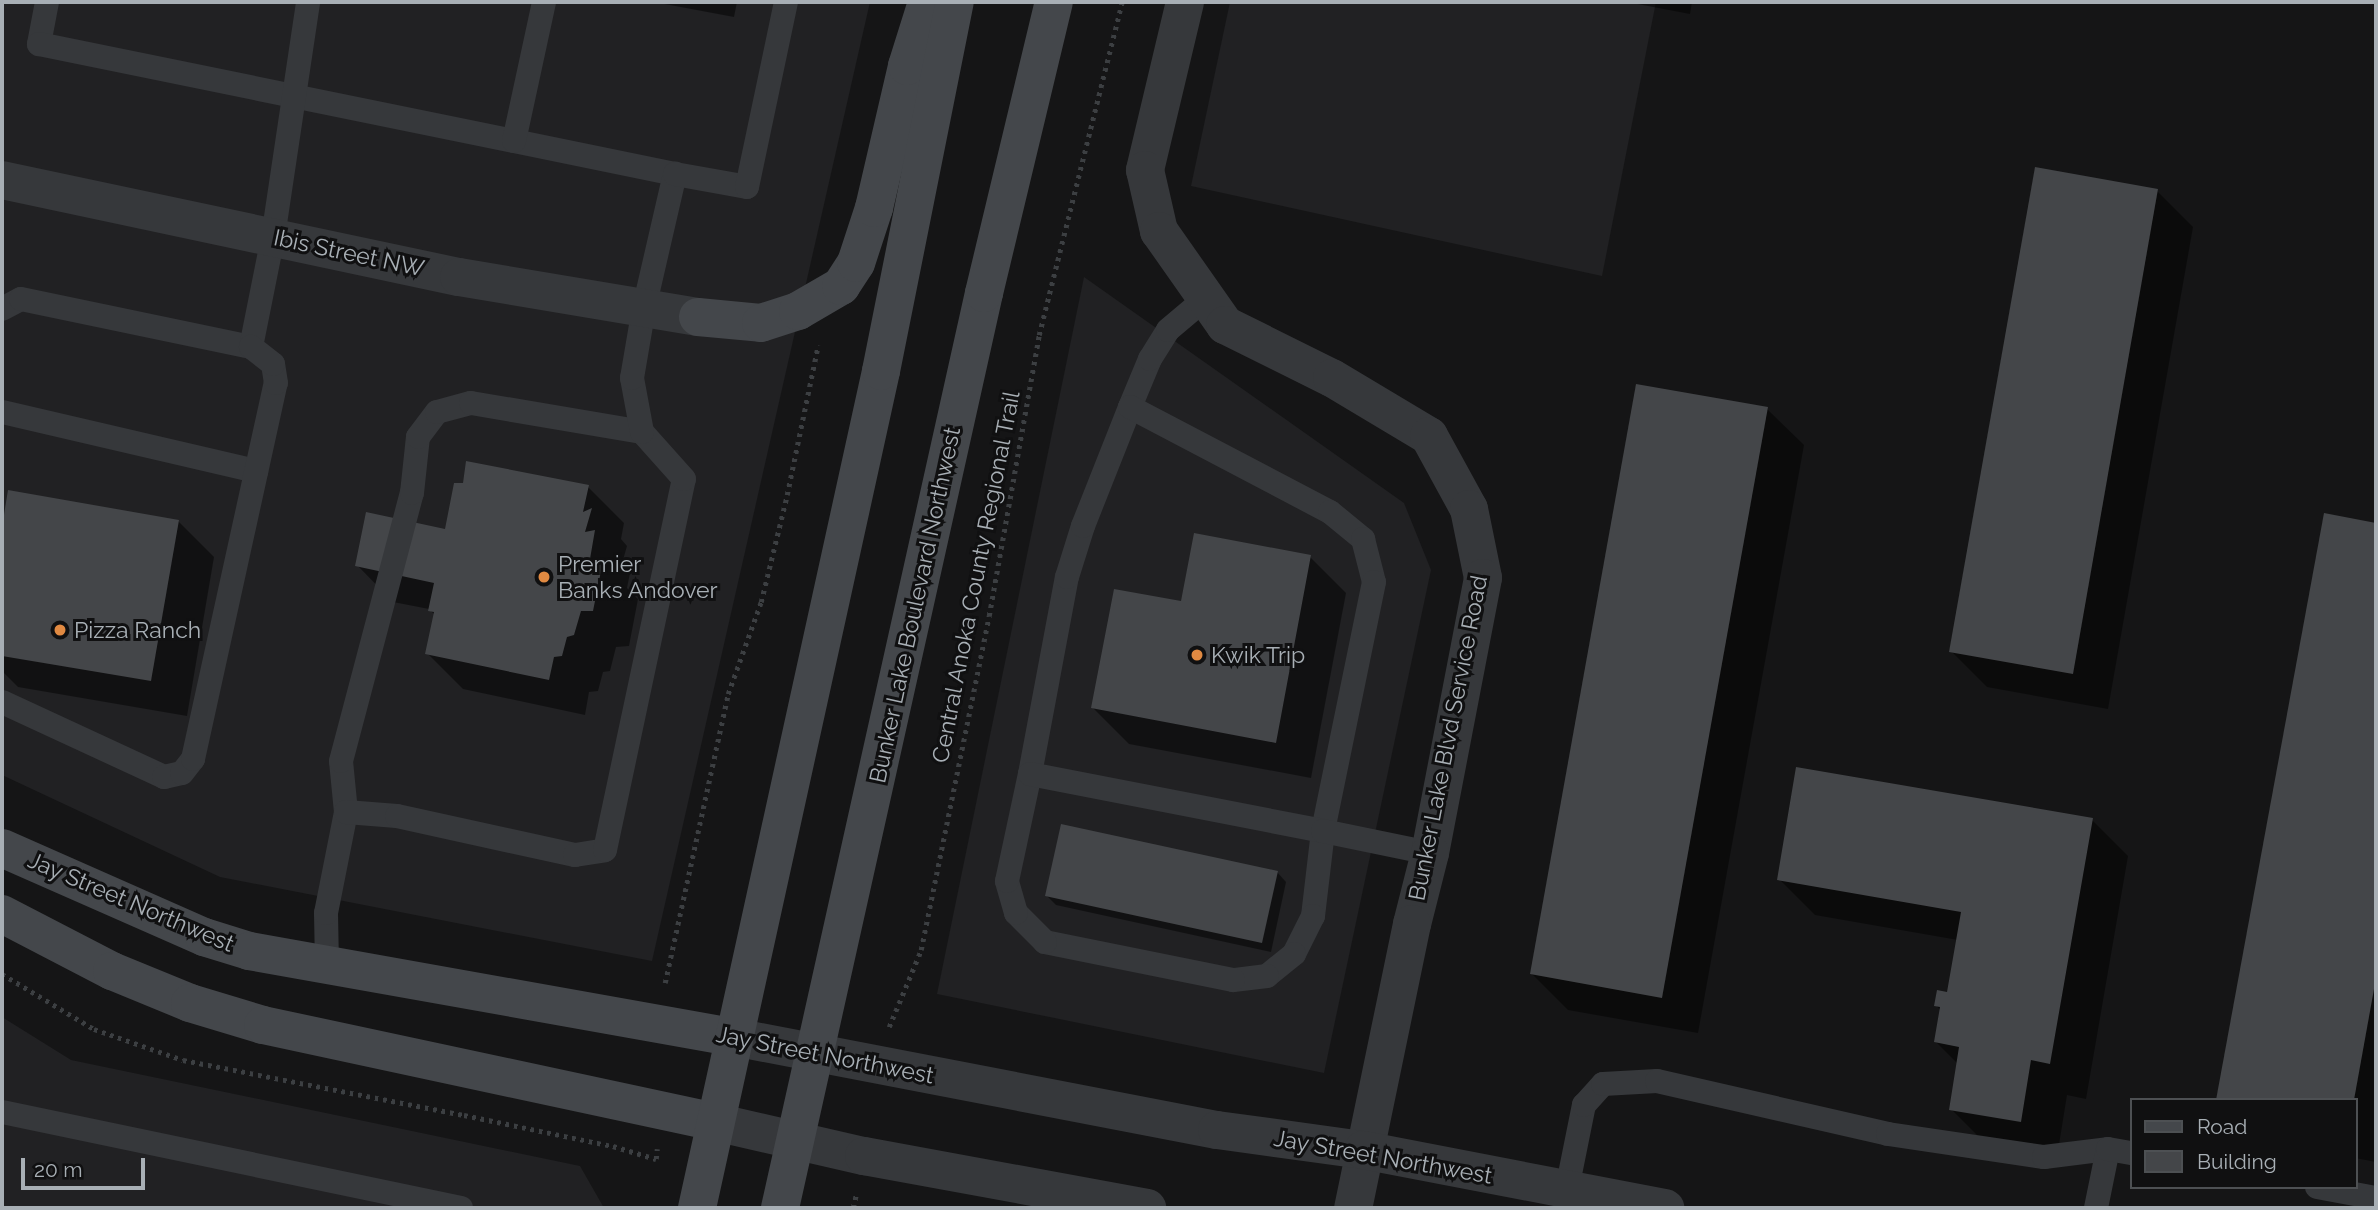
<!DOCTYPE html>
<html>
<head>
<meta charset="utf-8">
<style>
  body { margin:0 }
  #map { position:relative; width:2378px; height:1210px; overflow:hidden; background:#151516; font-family:Raleway,sans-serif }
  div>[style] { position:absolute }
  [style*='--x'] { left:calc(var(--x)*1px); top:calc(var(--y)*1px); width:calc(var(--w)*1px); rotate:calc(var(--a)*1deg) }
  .built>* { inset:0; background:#212123 }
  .shadow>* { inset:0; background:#0007 }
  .building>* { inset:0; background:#444649 }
  .path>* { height:4.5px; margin-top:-2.25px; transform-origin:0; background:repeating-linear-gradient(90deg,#3c3f42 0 3.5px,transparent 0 8.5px) }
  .lane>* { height:24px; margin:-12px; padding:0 12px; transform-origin:12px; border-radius:12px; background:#36383b }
  .street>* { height:38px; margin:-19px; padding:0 19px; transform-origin:19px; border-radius:19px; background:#36383b }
  .secondary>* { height:38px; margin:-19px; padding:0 19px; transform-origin:19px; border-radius:19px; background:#44474b }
  .dots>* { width:19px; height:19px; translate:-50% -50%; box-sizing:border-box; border:4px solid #101011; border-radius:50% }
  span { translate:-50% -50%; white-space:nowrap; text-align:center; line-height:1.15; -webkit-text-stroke:6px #101011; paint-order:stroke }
  .street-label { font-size:23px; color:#a8afb5 }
  .poi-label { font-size:23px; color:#a8afb5 }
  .left { translate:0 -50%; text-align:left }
  .frame { position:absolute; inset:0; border:4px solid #a8afb5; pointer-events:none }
  .legend { position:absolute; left:2130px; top:1098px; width:228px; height:91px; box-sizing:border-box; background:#101011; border:2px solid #4d5053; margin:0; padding:9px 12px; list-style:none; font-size:21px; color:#a8afb5 }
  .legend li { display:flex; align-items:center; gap:14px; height:35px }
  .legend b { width:35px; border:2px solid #4d5053 }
  .scale { position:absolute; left:21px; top:1158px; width:124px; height:32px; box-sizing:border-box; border:4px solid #a8afb5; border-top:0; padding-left:9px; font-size:21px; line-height:24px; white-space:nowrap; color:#a8afb5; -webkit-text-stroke:5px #101011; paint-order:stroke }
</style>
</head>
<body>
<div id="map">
  <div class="built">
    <div style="clip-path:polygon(2px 2px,870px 2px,652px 961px,220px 877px,2px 775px)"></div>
    <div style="clip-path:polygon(1230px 2px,1656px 2px,1602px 276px,1191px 186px)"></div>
    <div style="clip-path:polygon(1084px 277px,1404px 503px,1431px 570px,1324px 1073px,937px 994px)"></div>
    <div style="clip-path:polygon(2px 1017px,71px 1060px,580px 1166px,604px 1208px,2px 1208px)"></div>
  </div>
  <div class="shadow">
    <div style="clip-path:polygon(654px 2px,737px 2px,734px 17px)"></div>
    <div style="clip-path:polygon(1627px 2px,1692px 2px,1690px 14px)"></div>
    <div style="clip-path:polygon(2157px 191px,2193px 227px,2108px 709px,1987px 687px,1951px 651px)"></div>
    <div style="clip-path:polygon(1767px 409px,1804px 445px,1698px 1033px,1568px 1010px,1532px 974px)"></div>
    <div style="clip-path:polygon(588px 487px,624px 523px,621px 539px,627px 546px,623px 560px,631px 568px,627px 588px,638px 599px,629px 646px,616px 647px,610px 671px,603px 672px,598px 691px,589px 692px,585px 715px,463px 689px,427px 653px,435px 615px,429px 609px,393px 602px,357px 565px,446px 531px)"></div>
    <div style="clip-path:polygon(10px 492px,178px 521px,214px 557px,187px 716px,18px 687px,2px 671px,2px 537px)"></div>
    <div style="clip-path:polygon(2326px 515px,2376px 525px,2376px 1162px,2355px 1158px,2355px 1100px,2217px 1100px)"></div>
    <div style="clip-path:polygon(1310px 557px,1346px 593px,1311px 778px,1129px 744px,1093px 708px,1182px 603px)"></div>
    <div style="clip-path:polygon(2092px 820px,2128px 856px,2086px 1099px,2067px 1095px,2057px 1157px,1987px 1145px,1951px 1109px,1958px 1064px,1936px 1042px,1941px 1011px,1936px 1005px,1949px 994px,1958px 940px,1815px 915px,1779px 879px)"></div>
    <div style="clip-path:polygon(1277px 872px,1286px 882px,1271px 952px,1056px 905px,1047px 896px)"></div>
  </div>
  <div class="building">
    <div style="clip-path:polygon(2035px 167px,2158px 189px,2073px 674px,1949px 652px)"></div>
    <div style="clip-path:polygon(1636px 384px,1768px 407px,1662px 998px,1530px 974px)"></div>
    <div style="clip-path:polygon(466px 461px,589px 485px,583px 512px,592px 508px,585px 532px,595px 530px,590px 559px,603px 561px,593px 611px,581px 611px,574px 635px,567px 637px,562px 656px,554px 657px,549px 680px,425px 654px,434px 612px,428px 611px,434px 583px,355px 566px,366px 512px,445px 529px,454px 483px,463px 483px)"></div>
    <div style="clip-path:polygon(8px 490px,179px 520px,151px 681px,2px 656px,2px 527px)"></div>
    <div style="clip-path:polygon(2324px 513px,2376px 523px,2376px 978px,2354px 1100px,2216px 1100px)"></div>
    <div style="clip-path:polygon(1194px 533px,1311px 555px,1276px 743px,1091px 708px,1114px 589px,1181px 601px)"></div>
    <div style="clip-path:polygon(1796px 767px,2093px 818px,2050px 1064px,2031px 1060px,2021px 1122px,1949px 1110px,1959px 1047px,1934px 1042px,1940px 1007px,1934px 1006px,1937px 990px,1947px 992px,1961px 912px,1777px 880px)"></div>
    <div style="clip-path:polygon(1061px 824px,1278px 871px,1262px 943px,1045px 896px)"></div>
  </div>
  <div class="path">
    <div style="--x:2;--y:974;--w:107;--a:30.9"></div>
    <div style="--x:94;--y:1029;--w:94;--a:19.2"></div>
    <div style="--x:183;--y:1060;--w:286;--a:11.1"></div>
    <div style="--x:464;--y:1115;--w:152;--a:11.8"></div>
    <div style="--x:613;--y:1146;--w:45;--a:16.8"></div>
    <div style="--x:656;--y:1159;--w:10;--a:-84"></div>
    <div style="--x:665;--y:983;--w:296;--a:-77.7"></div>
    <div style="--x:728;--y:694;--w:98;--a:-70.3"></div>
    <div style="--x:761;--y:602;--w:110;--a:-76.3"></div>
    <div style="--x:787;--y:495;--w:153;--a:-78.3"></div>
    <div style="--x:889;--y:1027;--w:83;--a:-67.4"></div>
    <div style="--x:921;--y:950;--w:341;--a:-78.5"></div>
    <div style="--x:989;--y:616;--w:285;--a:-79.9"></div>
    <div style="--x:1039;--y:335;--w:343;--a:-76"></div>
    <div style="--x:853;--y:1208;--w:13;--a:-77"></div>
  </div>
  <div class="lane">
    <div style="--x:47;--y:2;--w:43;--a:100.8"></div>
    <div style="--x:39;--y:44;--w:649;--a:11.55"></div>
    <div style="--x:514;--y:141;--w:142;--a:-77.8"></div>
    <div style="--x:2;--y:309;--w:21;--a:-28"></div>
    <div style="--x:21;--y:299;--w:235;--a:11.8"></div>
    <div style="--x:251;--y:347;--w:112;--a:-78.7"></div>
    <div style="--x:273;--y:237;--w:238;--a:-81.5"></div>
    <div style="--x:1130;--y:407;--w:52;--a:-67.4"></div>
    <div style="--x:1150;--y:359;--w:34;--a:-58"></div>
    <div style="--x:1168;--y:330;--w:50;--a:-40.1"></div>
    <div style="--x:2;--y:412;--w:261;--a:13.1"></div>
    <div style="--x:2;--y:702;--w:179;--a:24.8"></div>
    <div style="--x:164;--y:777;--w:18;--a:-13"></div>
    <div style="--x:182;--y:773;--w:18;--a:-52"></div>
    <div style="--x:193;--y:759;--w:385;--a:-77.6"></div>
    <div style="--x:276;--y:383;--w:19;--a:-99"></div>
    <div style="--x:273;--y:364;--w:28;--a:-142"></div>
    <div style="--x:1030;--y:774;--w:200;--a:-79.4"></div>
    <div style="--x:1067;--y:577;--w:53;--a:-72.6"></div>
    <div style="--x:1083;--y:526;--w:128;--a:-68.4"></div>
    <div style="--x:1130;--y:407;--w:226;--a:27.7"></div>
    <div style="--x:1330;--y:512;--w:43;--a:39.3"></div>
    <div style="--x:1363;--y:539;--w:44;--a:75.7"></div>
    <div style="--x:1374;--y:582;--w:254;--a:101.6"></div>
    <div style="--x:1323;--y:831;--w:86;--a:96.7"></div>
    <div style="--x:1313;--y:916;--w:42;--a:116.6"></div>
    <div style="--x:1294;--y:954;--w:35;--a:141"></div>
    <div style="--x:1267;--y:976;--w:34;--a:173"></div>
    <div style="--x:1233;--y:980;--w:192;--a:-168.6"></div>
    <div style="--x:1045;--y:942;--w:41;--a:-135"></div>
    <div style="--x:1016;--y:913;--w:33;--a:-106"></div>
    <div style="--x:1007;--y:881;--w:109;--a:-77.9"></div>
    <div style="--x:1030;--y:774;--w:298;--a:11"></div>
    <div style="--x:1323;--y:831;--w:109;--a:11.6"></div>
    <div style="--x:346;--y:812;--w:51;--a:-95.6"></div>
    <div style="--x:341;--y:761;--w:277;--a:-75.2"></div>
    <div style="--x:412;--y:493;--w:56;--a:-83.9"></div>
    <div style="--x:418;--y:437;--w:31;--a:-53"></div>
    <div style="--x:437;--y:412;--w:35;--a:-15"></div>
    <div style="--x:471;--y:403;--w:173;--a:9.6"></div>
    <div style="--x:327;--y:965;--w:52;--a:-91.1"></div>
    <div style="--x:326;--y:913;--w:103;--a:-78.8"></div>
    <div style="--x:346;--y:812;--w:51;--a:4.5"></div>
    <div style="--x:397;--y:816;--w:182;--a:12.4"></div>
    <div style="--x:575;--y:855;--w:30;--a:-9"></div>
    <div style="--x:605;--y:850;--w:379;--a:-78"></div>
    <div style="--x:684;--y:479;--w:63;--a:-131.8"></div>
    <div style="--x:642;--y:432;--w:55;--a:-100.5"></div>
    <div style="--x:632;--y:378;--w:71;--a:-80.3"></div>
    <div style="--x:644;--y:308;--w:138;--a:-77"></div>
    <div style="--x:675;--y:174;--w:73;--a:10.2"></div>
    <div style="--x:747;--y:187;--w:189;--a:-78.1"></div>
    <div style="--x:2;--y:1112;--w:469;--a:11.8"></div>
    <div style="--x:2317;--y:1187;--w:60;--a:10.6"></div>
    <div style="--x:1567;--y:1189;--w:86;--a:-78.6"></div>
    <div style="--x:1584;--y:1105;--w:28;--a:-48"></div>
    <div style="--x:1603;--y:1084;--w:54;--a:-3.2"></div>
    <div style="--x:1657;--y:1081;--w:237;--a:12.9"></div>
    <div style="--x:1888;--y:1134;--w:158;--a:8.4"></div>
    <div style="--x:2044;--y:1157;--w:64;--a:-7.1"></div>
    <div style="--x:2096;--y:1208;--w:60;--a:-78.5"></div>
    <div style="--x:2108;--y:1149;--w:23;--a:10"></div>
  </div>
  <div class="street">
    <div style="--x:1185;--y:2;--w:173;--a:103.4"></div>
    <div style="--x:1145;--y:170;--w:63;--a:77.1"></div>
    <div style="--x:1159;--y:231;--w:115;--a:54.9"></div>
    <div style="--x:1225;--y:325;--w:119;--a:26.4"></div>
    <div style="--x:1332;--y:378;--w:113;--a:30.9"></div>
    <div style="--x:1429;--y:436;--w:83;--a:61.3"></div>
    <div style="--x:1469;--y:509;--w:70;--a:78.5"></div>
    <div style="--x:1483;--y:578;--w:280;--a:100.9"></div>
    <div style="--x:1430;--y:853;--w:73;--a:104.2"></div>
    <div style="--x:1412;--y:924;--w:290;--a:101.7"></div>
    <div style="--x:2;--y:180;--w:467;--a:12"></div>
    <div style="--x:459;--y:277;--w:242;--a:9.5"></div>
    <div style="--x:734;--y:1037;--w:492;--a:10.9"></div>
    <div style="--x:1217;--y:1130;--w:147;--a:7.8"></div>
    <div style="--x:1363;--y:1150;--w:308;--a:10.9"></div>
    <div style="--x:715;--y:1122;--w:153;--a:12.9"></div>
    <div style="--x:864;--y:1156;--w:288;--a:10.4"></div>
  </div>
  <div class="secondary">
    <div style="--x:698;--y:317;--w:63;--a:5.4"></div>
    <div style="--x:761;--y:323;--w:39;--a:-18"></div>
    <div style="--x:798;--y:311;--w:50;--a:-30.2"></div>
    <div style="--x:841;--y:286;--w:27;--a:-57"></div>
    <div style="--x:856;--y:263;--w:58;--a:-71.9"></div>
    <div style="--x:874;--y:208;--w:146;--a:-76.9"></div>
    <div style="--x:907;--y:66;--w:67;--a:-72.6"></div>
    <div style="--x:2;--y:848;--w:221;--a:23.8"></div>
    <div style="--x:204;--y:937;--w:47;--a:17.3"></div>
    <div style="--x:249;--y:951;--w:493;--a:10.1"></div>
    <div style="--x:2;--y:914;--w:124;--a:27.4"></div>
    <div style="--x:112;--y:971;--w:84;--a:22.3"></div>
    <div style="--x:190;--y:1003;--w:76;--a:16.8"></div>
    <div style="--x:263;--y:1025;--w:462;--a:12.1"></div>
    <div style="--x:697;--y:1208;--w:857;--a:-77.6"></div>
    <div style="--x:881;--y:371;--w:376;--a:-78.7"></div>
    <div style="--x:780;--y:1208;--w:937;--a:-77.43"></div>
    <div style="--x:984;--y:293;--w:299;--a:-76.5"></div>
  </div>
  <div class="dots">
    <div style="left:544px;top:577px;background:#e18a42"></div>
    <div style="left:60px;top:630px;background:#e18a42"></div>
    <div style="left:1197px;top:655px;background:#e18a42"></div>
  </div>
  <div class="street-label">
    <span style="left:349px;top:253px;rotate:12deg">Ibis Street NW</span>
    <span style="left:976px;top:577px;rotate:-79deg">Central Anoka County Regional Trail</span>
    <span style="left:915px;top:605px;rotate:-78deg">Bunker Lake Boulevard Northwest</span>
    <span style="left:1448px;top:738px;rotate:-79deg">Bunker Lake Blvd Service Road</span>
    <span style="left:131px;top:902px;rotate:23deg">Jay Street Northwest</span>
    <span style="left:825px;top:1055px;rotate:11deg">Jay Street Northwest</span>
    <span style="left:1383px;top:1157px;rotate:10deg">Jay Street Northwest</span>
  </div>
  <div class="poi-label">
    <span class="left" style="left:558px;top:577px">Premier<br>Banks Andover</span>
    <span class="left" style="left:74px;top:630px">Pizza Ranch</span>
    <span class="left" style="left:1211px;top:655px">Kwik Trip</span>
  </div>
  <div class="frame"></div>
  <ul class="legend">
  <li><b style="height:9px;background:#44474b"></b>Road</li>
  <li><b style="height:19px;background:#444649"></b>Building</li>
  </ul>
  <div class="scale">20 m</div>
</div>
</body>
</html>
